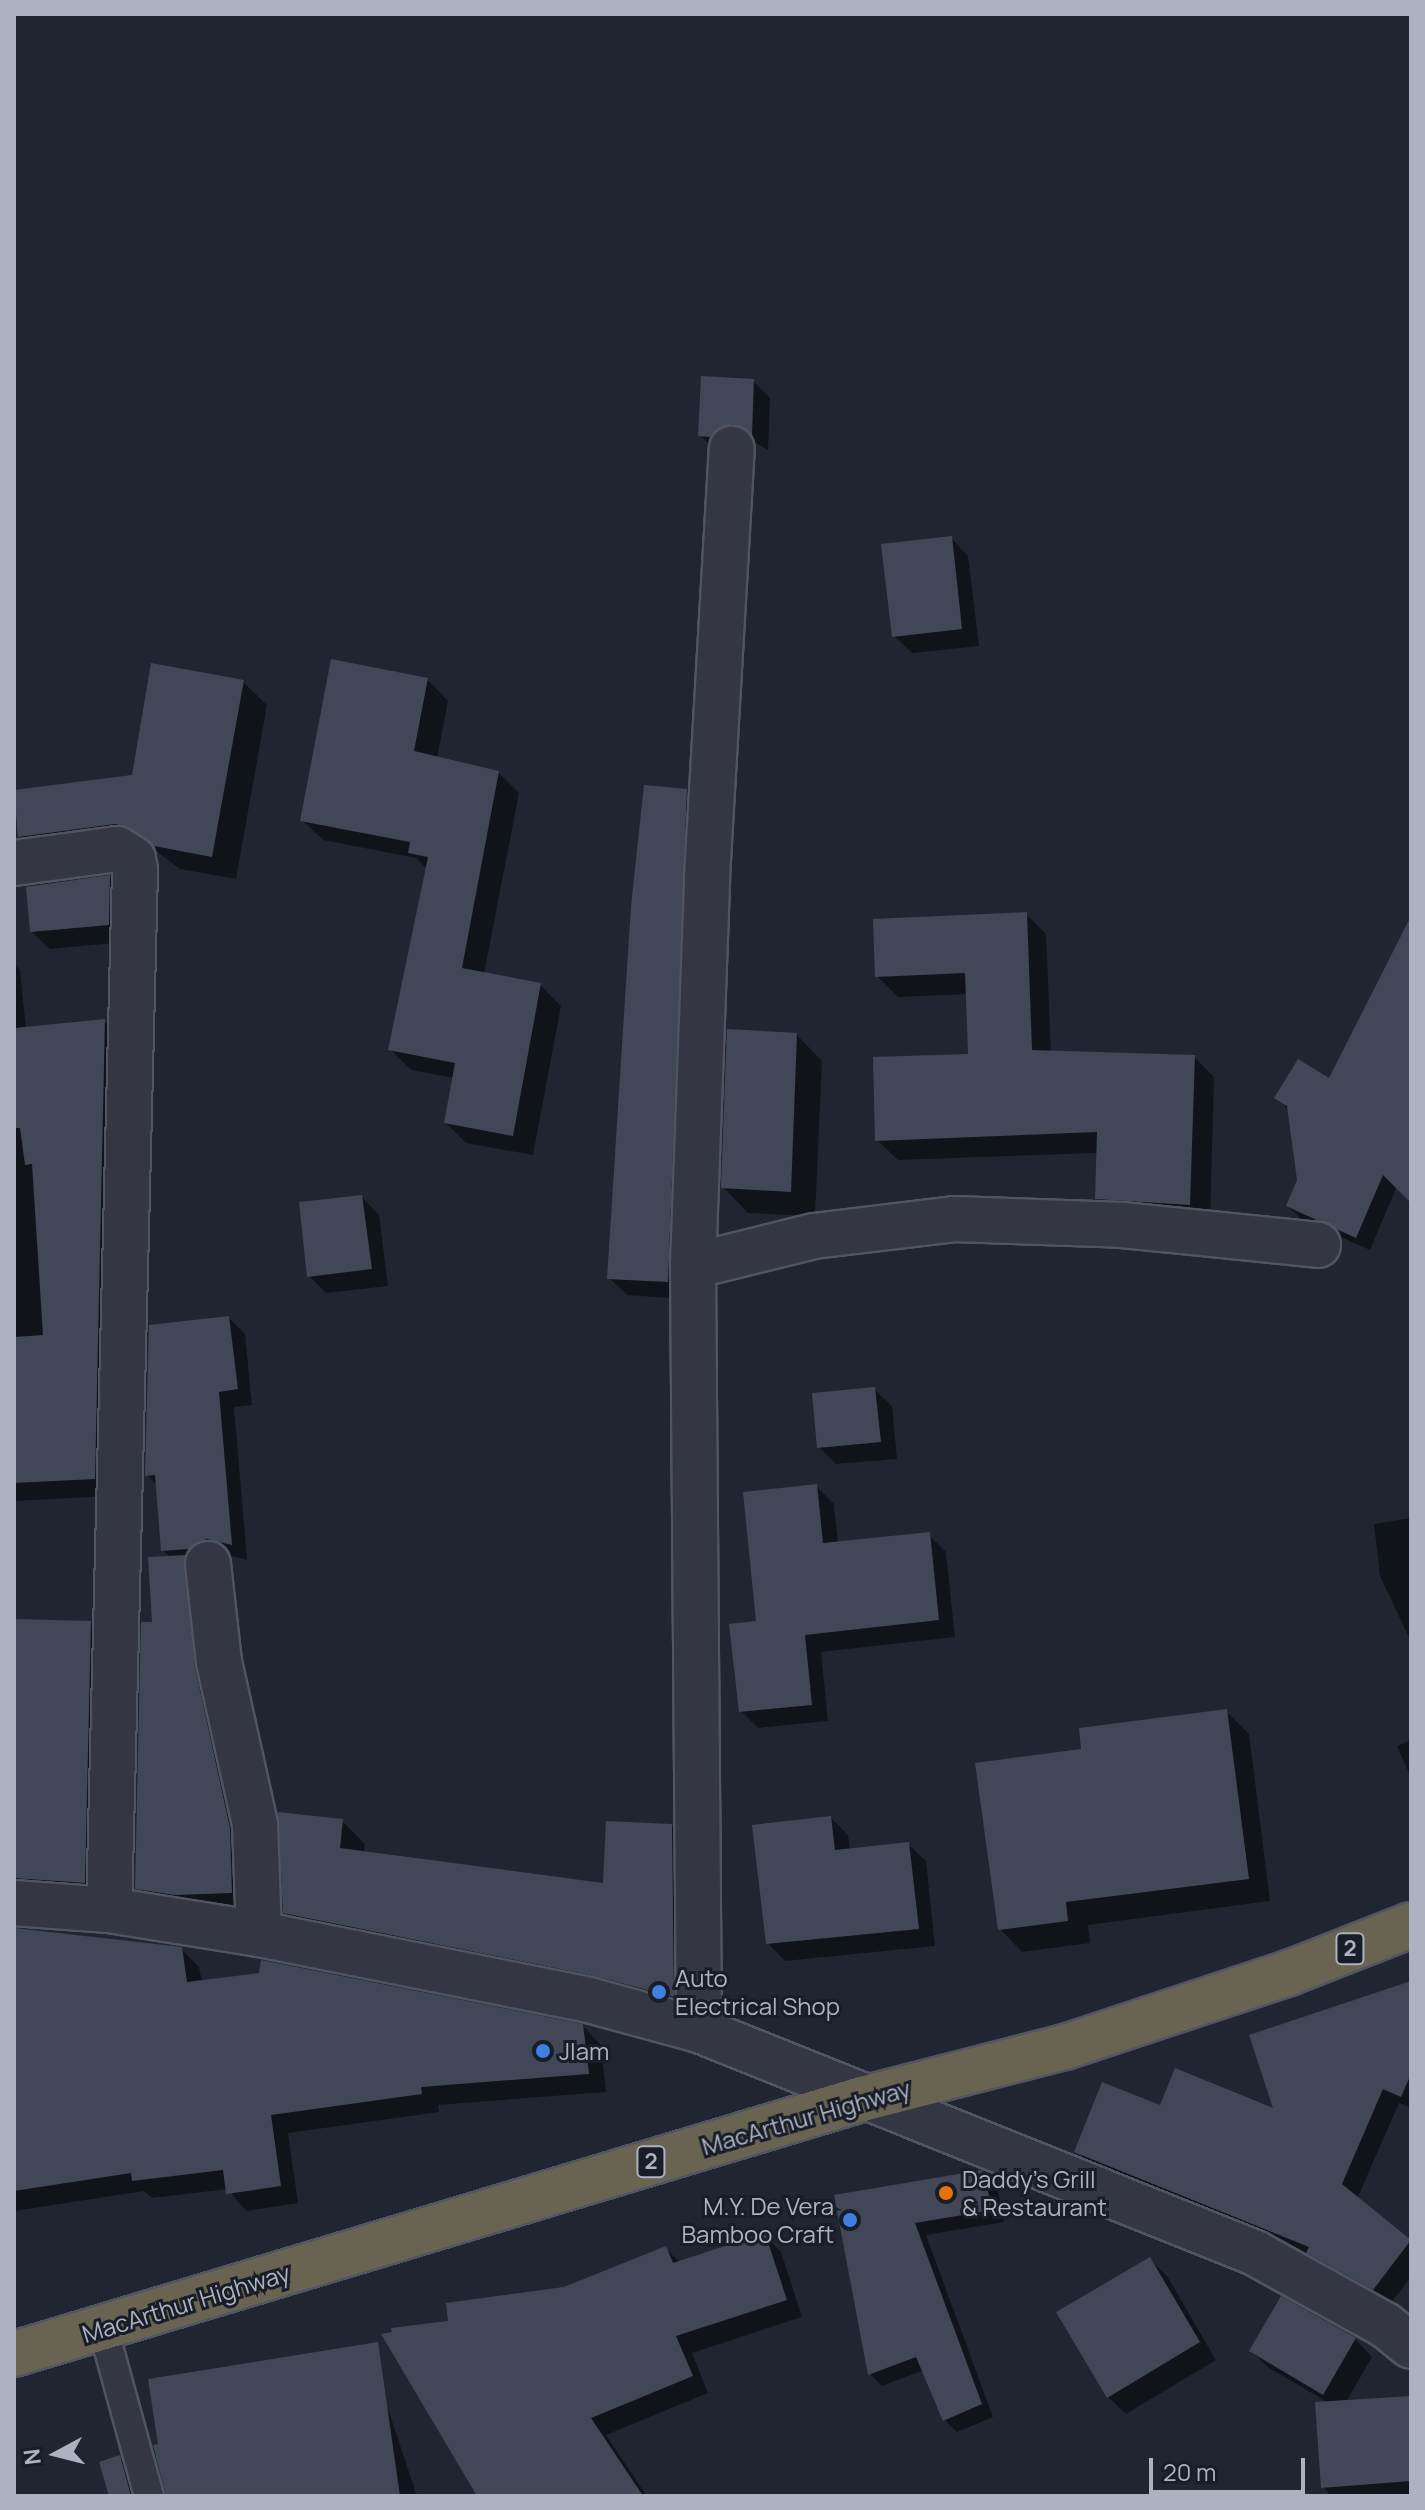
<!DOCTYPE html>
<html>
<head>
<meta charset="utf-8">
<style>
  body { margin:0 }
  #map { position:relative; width:1425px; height:2510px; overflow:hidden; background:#212532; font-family:Manrope,sans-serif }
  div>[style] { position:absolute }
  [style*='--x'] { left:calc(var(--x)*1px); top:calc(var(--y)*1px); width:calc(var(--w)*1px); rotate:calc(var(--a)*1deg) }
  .shadow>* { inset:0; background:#0007 }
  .building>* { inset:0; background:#424757 }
  .roads { filter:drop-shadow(2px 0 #515461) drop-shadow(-2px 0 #515461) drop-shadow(0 2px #515461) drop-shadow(0 -2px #515461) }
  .lane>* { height:28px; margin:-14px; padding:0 14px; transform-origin:14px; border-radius:14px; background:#343743 }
  .street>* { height:44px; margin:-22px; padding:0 22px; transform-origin:22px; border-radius:22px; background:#343743 }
  .highway>* { height:44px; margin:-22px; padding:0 22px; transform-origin:22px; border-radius:22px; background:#696451 }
  .dots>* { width:22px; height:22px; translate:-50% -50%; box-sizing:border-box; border:4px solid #191d28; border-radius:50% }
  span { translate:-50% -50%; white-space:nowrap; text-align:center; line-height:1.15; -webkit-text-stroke:6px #191d28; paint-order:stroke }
  .shield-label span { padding:2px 6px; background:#191d28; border:2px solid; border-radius:6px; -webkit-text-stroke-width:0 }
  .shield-label { font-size:22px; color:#adb1c0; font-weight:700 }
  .poi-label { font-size:24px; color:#adb1c0 }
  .left { translate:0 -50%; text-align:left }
  .right { translate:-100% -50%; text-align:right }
  .street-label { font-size:24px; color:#adb1c0 }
  .frame { position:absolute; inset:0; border:16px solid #adb1c0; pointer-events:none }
  .north { position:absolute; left:16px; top:2414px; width:80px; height:80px; -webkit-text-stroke:6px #191d28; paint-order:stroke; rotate:263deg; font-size:22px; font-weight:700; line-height:32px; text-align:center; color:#adb1c0 }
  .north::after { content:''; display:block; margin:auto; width:28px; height:36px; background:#adb1c0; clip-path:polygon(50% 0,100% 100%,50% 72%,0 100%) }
  .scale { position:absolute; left:1149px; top:2458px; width:156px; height:36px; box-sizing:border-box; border:4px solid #adb1c0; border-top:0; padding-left:10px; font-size:24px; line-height:28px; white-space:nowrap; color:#adb1c0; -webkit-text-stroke:6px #191d28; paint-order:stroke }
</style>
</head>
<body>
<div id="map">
  <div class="shadow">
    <div style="clip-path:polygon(753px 381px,770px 398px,768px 450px,751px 440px,717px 453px,700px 435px)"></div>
    <div style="clip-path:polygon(951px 538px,968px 556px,979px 646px,912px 653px,894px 636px)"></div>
    <div style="clip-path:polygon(428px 680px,448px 701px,437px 758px,498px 772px,519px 793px,484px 974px,540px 985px,561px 1006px,533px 1155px,466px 1143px,446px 1123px,454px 1078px,411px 1070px,391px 1050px,428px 870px,416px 858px,323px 840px,302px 820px)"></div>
    <div style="clip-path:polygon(243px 682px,267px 705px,236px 879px,180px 869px,156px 851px,140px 847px,43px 860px,20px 836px,14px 792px,133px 776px)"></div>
    <div style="clip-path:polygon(686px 791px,704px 809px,685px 1299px,627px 1295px,609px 1278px)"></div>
    <div style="clip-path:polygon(109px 877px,126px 895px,125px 942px,50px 949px,32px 932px)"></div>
    <div style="clip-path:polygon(1026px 914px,1046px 934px,1051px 1053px,1194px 1057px,1214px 1077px,1210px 1224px,1117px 1219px,1097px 1198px,1098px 1153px,898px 1160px,877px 1140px,970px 1056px,968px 994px,898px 997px,877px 976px)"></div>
    <div style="clip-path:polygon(1411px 920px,1411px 1200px,1397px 1186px,1370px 1250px,1302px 1220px,1288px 1206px,1299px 1181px,1290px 1111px,1277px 1097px,1330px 1081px)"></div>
    <div style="clip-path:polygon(14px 964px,20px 970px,26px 1029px,104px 1021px,122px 1039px,112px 1496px,14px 1501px)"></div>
    <div style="clip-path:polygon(797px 1035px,822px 1061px,815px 1216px,748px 1213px,723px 1187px)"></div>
    <div style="clip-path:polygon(362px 1197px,379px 1215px,388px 1286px,326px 1293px,309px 1276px)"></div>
    <div style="clip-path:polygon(229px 1318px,245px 1334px,252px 1405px,234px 1407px,247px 1560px,223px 1554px,248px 1909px,154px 1905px,137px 1888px,154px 1624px,171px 1558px,163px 1550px,158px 1486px,147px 1475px)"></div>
    <div style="clip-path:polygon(874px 1389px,892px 1406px,897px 1459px,836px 1464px,819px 1447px)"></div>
    <div style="clip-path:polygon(816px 1486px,834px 1504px,838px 1544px,929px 1535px,946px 1552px,955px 1637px,821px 1652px,828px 1721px,758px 1728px,741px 1711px,758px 1623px)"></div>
    <div style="clip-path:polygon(1411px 1518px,1411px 1642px,1380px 1576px,1374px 1524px)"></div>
    <div style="clip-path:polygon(14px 1621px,90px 1623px,108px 1641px,102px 1900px,14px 1908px)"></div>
    <div style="clip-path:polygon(1226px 1711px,1249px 1734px,1270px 1901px,1088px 1925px,1090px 1943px,1022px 1952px,1000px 1929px,1084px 1751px)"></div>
    <div style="clip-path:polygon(1411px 1740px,1411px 1778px,1397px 1746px)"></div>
    <div style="clip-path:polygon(831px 1818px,848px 1835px,850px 1850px,908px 1844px,926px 1861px,935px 1946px,785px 1961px,768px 1943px)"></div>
    <div style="clip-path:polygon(342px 1821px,365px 1844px,364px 1853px,605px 1886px,672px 1826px,695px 1849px,696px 2019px,309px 1936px,285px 1912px)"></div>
    <div style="clip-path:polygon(14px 1930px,181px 1949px,199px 1967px,202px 1982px,583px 2026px,601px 2045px,606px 2092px,438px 2105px,439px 2112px,288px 2133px,298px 2203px,246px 2211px,228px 2189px,152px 2198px,144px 2191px,14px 2211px)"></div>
    <div style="clip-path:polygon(1411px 1983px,1411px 2108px,1399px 2103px,1357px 2199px,1411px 2242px,1411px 2277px,1390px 2304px,1311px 2255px,1092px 2167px,1077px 2151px,1161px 2108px,1276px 2112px)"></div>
    <div style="clip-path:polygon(985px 2174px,997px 2186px,1004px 2222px,926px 2235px,993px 2417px,957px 2432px,945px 2420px,924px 2370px,882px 2386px,870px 2374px,837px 2197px)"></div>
    <div style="clip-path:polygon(764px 2235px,781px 2252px,802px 2317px,692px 2353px,708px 2393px,606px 2435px,647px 2496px,480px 2496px,451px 2322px,564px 2289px,666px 2249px,680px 2262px)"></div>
    <div style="clip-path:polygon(1149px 2259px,1167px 2276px,1216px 2360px,1126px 2414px,1108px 2397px)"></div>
    <div style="clip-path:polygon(1355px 2339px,1372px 2357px,1346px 2402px,1411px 2398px,1411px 2496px,1331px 2496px,1323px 2487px,1329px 2403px,1269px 2368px,1251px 2351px)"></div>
    <div style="clip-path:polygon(373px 2364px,417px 2496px,341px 2496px)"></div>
    <div style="clip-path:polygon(120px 2458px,128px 2466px,136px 2496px,111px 2496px)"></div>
  </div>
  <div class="building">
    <div style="clip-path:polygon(701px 376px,754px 379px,752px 435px,733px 424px,711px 437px,698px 436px)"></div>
    <div style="clip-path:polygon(952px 536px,962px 629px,892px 637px,881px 544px)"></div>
    <div style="clip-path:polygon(331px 659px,428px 678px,414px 751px,499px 771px,462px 968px,541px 983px,513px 1136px,444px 1123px,455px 1063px,388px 1050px,428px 857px,408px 853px,410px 842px,300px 821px)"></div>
    <div style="clip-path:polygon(151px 663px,244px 680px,212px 857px,154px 846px,130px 828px,115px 824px,18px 837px,14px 790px,132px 775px)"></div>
    <div style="clip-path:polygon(644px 785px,687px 789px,668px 1282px,607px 1279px,631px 906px)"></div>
    <div style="clip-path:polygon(110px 875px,109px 925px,30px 932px,26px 887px)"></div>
    <div style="clip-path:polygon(1027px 912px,1032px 1050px,1195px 1055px,1190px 1205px,1095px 1199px,1097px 1132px,875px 1141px,873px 1057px,968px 1054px,965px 973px,875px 977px,873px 919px)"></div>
    <div style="clip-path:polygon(1411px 916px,1411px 1203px,1383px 1175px,1356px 1238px,1286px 1206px,1297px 1180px,1287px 1106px,1274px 1098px,1298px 1059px,1329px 1078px)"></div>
    <div style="clip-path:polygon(105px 1019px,95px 1479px,14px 1483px,14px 1337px,43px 1335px,32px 1164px,25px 1165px,20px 1128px,14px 1128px,14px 1028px)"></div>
    <div style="clip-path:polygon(727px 1029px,797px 1033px,791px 1192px,721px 1188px)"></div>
    <div style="clip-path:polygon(362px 1195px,372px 1269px,307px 1277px,299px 1202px)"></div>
    <div style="clip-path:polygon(229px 1316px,238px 1389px,219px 1392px,232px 1545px,206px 1539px,189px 1549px,161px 1551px,155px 1475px,145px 1476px,149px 1325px)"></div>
    <div style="clip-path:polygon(875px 1387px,881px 1442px,817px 1448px,812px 1393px)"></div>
    <div style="clip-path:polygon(817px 1484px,823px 1543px,930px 1532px,939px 1620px,805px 1635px,812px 1705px,739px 1712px,729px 1624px,756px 1621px,743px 1492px)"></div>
    <div style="clip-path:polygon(185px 1555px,195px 1667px,230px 1828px,232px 1893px,175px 1895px,135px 1889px,141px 1622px,152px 1622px,148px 1557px)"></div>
    <div style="clip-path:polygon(14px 1619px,91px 1621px,85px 1883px,14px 1878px)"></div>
    <div style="clip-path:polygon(1227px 1709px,1249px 1879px,1066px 1902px,1068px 1921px,998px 1930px,975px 1763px,1081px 1749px,1079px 1728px)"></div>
    <div style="clip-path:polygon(278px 1812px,343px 1819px,340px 1848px,603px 1883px,606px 1821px,672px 1824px,674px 1997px,594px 1976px,283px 1913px)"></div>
    <div style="clip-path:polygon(831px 1816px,835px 1850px,909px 1842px,919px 1929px,766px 1944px,752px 1825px)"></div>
    <div style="clip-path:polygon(14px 1928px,182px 1947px,187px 1982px,259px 1973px,261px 1960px,583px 2024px,589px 2074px,421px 2087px,422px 2094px,271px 2115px,281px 2186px,226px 2194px,223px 2170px,132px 2181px,131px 2173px,14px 2191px)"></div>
    <div style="clip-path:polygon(1411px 1981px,1411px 2074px,1401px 2097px,1383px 2089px,1342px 2184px,1411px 2240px,1373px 2290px,1306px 2253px,1309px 2247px,1074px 2152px,1102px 2082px,1160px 2105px,1175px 2068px,1273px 2108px,1249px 2035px)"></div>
    <div style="clip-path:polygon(982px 2170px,993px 2210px,915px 2223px,982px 2404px,943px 2421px,916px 2357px,868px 2375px,834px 2195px)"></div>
    <div style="clip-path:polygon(765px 2233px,787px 2300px,676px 2336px,693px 2376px,591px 2418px,643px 2496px,477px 2496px,381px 2334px,392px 2332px,391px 2328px,448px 2321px,446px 2303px,564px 2287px,666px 2246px,673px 2263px)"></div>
    <div style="clip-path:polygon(1150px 2257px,1200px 2342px,1107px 2398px,1056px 2312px)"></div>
    <div style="clip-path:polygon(1281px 2296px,1356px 2338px,1323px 2395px,1249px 2351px)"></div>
    <div style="clip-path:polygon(378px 2342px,400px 2496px,166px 2496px,153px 2445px,158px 2444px,148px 2379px)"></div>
    <div style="clip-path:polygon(1411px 2396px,1411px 2481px,1321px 2488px,1315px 2402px)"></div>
    <div style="clip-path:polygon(120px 2455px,131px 2496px,109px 2496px,99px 2462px)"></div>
  </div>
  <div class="roads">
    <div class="lane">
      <div style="--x:103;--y:2328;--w:174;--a:74.7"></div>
    </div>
    <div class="street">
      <div style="--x:14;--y:863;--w:104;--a:-7.7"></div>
      <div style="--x:117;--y:849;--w:19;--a:32"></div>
      <div style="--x:133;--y:859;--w:11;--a:80"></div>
      <div style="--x:135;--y:870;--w:1040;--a:91.43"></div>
      <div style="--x:693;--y:1266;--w:125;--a:-13.9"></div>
      <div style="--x:814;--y:1236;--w:141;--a:-6.9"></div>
      <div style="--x:954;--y:1219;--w:168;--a:2"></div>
      <div style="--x:1122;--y:1225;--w:197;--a:5.8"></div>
      <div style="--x:208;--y:1564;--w:99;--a:83.6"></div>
      <div style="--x:219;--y:1662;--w:167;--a:77.5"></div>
      <div style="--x:255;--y:1825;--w:109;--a:87.9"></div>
      <div style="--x:14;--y:1903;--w:95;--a:4.2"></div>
      <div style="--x:109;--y:1910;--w:152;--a:9.1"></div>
      <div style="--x:259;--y:1934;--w:337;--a:11.3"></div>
      <div style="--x:589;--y:2000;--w:114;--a:15.3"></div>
      <div style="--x:699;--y:2030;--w:599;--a:21.85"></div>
      <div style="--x:1255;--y:2253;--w:149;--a:29"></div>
      <div style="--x:1385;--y:2325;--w:33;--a:39"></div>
      <div style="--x:699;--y:2030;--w:764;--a:-90.45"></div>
      <div style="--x:693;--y:1266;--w:388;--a:-87.9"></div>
      <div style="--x:707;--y:878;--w:430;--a:-86.7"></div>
    </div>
    <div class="highway">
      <div style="--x:14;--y:2354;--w:886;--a:-16.74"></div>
      <div style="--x:862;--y:2099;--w:210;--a:-14.4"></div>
      <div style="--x:1065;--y:2047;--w:236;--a:-18.3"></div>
      <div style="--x:1289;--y:1973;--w:131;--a:-21.5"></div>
    </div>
  </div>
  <div class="dots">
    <div style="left:659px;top:1992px;background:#3f7fe0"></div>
    <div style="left:543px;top:2051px;background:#3f7fe0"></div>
    <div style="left:946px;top:2193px;background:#e8710a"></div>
    <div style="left:850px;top:2220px;background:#3f7fe0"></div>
  </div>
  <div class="shield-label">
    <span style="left:1350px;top:1949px">2</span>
    <span style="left:651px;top:2162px">2</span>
  </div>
  <div class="poi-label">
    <span class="left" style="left:675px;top:1992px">Auto<br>Electrical Shop</span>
    <span class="left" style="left:559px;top:2051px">Jlam</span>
    <span class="left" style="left:962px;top:2193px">Daddy's Grill<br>&amp; Restaurant</span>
    <span class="right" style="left:834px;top:2220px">M.Y. De Vera<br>Bamboo Craft</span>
  </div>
  <div class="street-label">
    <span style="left:806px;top:2117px;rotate:-16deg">MacArthur Highway</span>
    <span style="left:186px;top:2303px;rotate:-17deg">MacArthur Highway</span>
  </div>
  <div class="frame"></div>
  <div class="north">N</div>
  <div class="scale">20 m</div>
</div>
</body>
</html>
